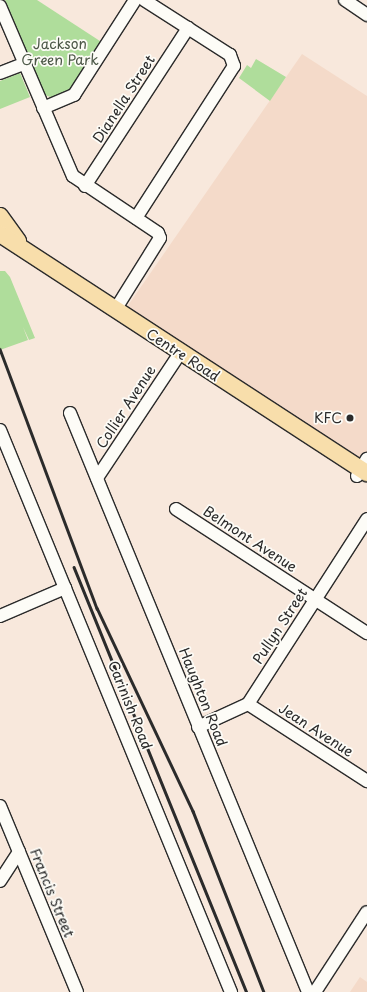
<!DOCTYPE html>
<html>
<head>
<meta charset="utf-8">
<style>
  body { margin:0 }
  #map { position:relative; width:367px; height:992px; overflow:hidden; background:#f8e8dc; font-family:"Playpen Sans",sans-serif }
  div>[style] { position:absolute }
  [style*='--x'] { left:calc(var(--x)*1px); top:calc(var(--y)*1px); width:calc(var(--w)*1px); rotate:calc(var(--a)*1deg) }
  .built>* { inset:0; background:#f4dac9 }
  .green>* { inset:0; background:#afdd9b }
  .roads { filter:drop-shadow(1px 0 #2b2b2b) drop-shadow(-1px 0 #2b2b2b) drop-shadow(0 1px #2b2b2b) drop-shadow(0 -1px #2b2b2b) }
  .minor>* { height:12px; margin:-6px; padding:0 6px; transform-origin:6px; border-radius:6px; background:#fdfcf7 }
  .major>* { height:16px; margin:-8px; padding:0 8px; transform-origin:8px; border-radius:8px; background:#f8deab }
  .rail>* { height:2.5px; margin:-1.25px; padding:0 1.25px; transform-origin:1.25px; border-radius:1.25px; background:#2b2b2b }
  .dots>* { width:11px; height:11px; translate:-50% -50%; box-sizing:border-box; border:2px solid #fdfcf7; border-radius:50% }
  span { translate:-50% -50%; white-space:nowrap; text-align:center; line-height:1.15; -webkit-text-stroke:3.5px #fdfcf7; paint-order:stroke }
  .park-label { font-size:14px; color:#4c5847 }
  .street-label { font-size:14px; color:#2b2b2b }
  .poi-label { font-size:14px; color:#2b2b2b }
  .right { translate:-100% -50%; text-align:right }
</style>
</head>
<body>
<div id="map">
  <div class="built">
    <div style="clip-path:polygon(302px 54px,367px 96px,367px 463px,127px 307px)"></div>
    <div style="clip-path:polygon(360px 977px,367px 982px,367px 992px,350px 992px)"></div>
  </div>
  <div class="green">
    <div style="clip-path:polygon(5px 0,37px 0,103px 43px,73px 89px,53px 98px,45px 95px)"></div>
    <div style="clip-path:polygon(256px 59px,286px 77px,270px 101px,239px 78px,247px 65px,251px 68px)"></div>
    <div style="clip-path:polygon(20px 73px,30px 97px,0 109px,0 81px)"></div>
    <div style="clip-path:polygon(0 271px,5px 271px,10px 277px,35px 338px,29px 340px,23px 327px,28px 340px,0 350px)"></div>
  </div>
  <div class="roads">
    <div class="minor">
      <div style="--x:345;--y:0;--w:27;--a:34"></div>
      <div style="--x:0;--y:6;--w:185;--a:66.8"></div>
      <div style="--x:73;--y:176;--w:102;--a:33.8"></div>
      <div style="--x:158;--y:233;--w:5;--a:68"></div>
      <div style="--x:160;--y:238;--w:85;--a:122"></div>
      <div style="--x:0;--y:73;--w:26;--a:-21"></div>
      <div style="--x:43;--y:108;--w:34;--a:-23"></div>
      <div style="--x:74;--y:95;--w:113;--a:-57.3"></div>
      <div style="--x:85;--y:186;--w:189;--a:-56.9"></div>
      <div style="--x:136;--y:218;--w:181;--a:-57.2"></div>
      <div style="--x:234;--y:66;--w:12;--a:-110"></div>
      <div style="--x:230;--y:55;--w:102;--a:-147.4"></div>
      <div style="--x:70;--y:413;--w:626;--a:67.65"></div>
      <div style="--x:0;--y:430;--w:608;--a:67.66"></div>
      <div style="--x:357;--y:476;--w:20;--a:-60"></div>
      <div style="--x:97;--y:478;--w:150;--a:-56.4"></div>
      <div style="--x:176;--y:509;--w:228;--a:33"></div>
      <div style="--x:0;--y:616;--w:71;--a:-23.3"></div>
      <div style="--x:248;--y:704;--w:142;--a:32.9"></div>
      <div style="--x:198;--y:727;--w:55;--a:-24.7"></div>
      <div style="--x:248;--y:704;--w:220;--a:-57.2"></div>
      <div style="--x:0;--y:806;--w:201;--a:67.5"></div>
      <div style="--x:0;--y:881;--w:35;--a:-57"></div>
      <div style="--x:315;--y:992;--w:95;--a:-57"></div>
    </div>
    <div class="major">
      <div style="--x:0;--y:216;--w:31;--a:54"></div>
      <div style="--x:0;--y:234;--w:438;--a:33.1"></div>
    </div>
  </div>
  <div class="rail">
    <div style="--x:0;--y:349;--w:277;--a:69.5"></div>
    <div style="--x:97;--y:608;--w:225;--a:64.7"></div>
    <div style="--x:193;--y:811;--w:194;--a:68.6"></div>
    <div style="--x:74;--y:567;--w:459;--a:67.9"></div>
  </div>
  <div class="dots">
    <div style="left:350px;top:418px;background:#2b2b2b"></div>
  </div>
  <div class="park-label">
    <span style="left:60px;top:52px">Jackson<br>Green Park</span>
  </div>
  <div class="street-label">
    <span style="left:124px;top:99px;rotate:-57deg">Dianella Street</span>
    <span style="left:183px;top:355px;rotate:33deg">Centre Road</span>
    <span style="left:126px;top:407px;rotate:-57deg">Collier Avenue</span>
    <span style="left:250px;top:539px;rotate:33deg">Belmont Avenue</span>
    <span style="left:280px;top:626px;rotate:-57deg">Pullyn Street</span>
    <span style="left:203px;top:697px;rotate:68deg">Haughton Road</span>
    <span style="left:130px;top:705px;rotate:68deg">Carinish Road</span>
    <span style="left:316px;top:730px;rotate:33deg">Jean Avenue</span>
    <span style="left:52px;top:893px;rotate:68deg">Francis Street</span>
  </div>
  <div class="poi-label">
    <span class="right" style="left:342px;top:418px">KFC</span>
  </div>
</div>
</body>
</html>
